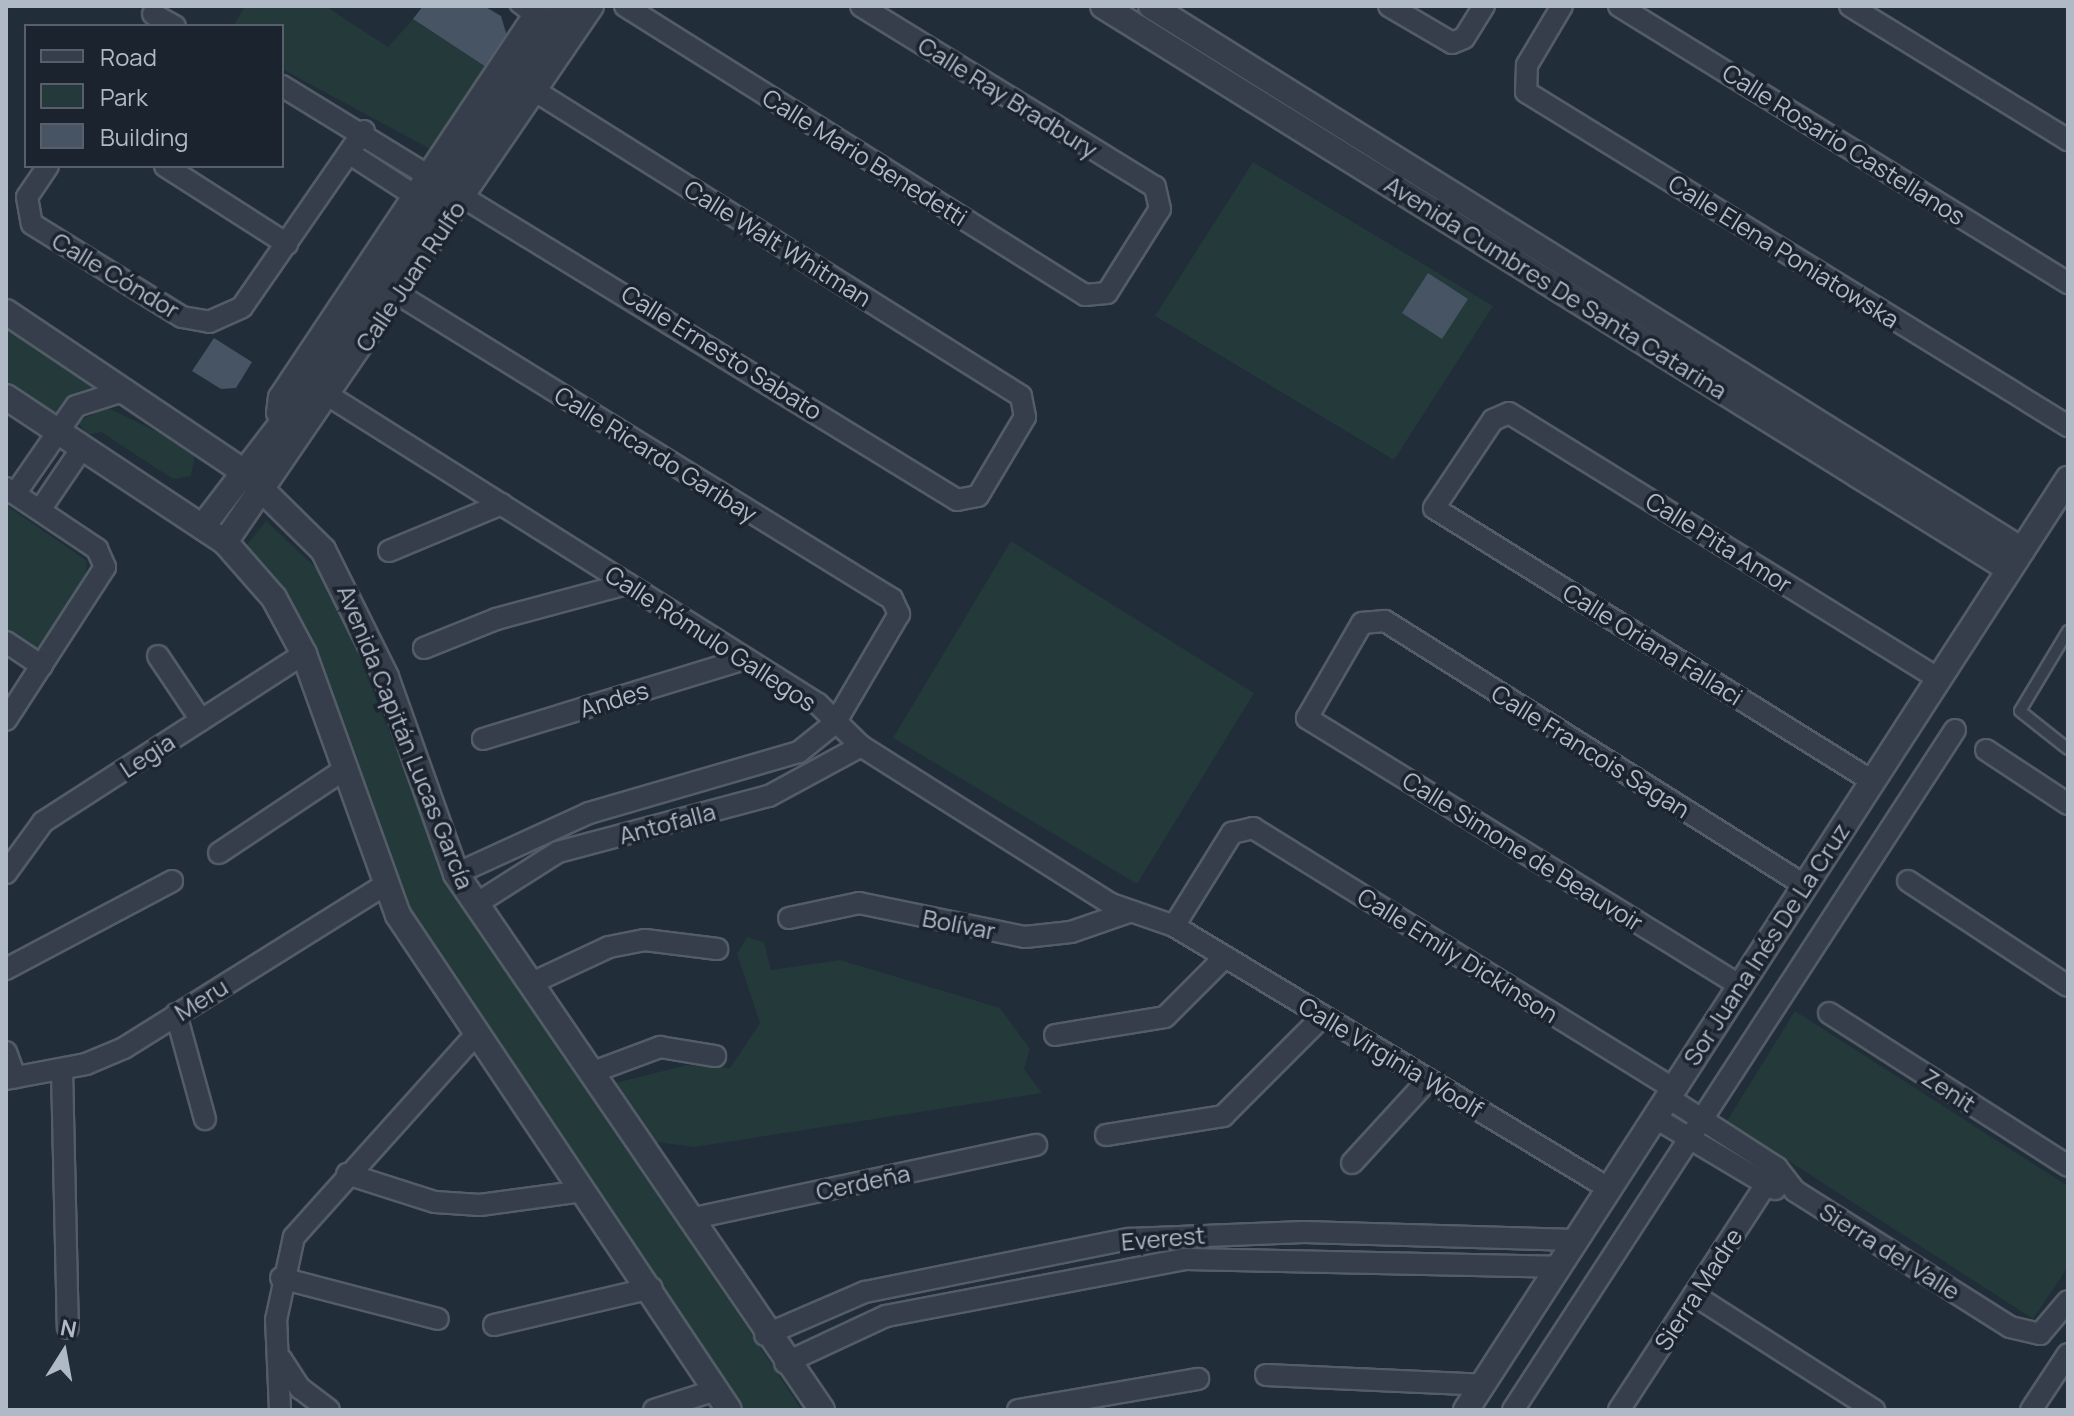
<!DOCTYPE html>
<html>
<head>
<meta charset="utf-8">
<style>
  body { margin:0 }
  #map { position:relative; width:2074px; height:1416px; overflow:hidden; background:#212d39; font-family:Manrope,sans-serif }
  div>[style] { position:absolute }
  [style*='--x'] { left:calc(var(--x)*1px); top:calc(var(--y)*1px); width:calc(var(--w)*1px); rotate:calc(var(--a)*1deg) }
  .green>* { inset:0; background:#23393a }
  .building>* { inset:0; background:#475463 }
  .roads { filter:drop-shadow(2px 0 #535c67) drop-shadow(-2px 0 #535c67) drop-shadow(0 2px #535c67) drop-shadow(0 -2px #535c67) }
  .service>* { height:10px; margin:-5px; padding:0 5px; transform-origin:5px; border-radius:5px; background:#353e4a }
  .minor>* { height:20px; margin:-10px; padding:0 10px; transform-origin:10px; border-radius:10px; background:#353e4a }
  .tertiary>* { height:24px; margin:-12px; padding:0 12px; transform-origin:12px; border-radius:12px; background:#353e4a }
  span { translate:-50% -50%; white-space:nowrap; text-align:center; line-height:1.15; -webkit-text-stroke:7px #1a232e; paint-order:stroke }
  .street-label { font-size:24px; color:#b0b9c6 }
  .frame { position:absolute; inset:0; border:8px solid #b0b9c6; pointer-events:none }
  .legend { position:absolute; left:24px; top:24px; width:260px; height:144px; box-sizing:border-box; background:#1a232e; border:2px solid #565f6b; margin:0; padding:10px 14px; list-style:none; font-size:24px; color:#b0b9c6 }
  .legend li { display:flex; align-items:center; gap:16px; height:40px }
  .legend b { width:40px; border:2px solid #565f6b }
  .north { position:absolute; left:24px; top:1312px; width:80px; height:80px; -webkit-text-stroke:6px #1a232e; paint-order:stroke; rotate:11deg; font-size:22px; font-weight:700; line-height:32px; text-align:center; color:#b0b9c6 }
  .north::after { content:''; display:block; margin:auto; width:28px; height:36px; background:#b0b9c6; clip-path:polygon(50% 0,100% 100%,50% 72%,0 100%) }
</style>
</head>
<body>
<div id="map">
  <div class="green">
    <div style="clip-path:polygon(245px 6px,325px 6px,388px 47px,413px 19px,486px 67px,432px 150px,282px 69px,282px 26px,233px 26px)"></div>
    <div style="clip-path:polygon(1253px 162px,1493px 306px,1394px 460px,1155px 316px)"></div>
    <div style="clip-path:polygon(6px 325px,97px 385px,70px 396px,56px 415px,6px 381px)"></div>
    <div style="clip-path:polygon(106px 407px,196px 450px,191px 476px,173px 479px,101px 432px,87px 435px,78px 422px)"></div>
    <div style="clip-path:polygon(6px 505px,87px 561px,85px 582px,37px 650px,6px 630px)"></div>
    <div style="clip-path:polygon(266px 521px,328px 579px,448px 879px,802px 1410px,743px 1410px,401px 896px,245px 547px)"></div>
    <div style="clip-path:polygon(1011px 541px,1254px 693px,1137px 884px,893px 738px)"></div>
    <div style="clip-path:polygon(747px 937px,764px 942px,771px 970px,840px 960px,1000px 1008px,1030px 1049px,1024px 1069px,1042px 1093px,695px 1147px,656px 1142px,615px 1083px,687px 1065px,730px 1068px,760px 1023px,737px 954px)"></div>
    <div style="clip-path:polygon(1795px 1011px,2068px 1186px,2068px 1267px,2033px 1319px,1727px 1121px)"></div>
  </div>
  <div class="building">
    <div style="clip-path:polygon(423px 6px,484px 6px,501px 16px,507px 36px,486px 67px,413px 19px)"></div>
    <div style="clip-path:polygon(1428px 273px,1468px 299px,1442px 339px,1402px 313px)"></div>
    <div style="clip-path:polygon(214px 338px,252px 362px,236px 388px,221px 389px,192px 371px)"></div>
  </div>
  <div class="roads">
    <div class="service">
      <div style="--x:516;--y:6;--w:20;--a:37"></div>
      <div style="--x:2068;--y:631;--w:93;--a:121"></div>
      <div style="--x:2020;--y:711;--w:61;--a:38.4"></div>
    </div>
    <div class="minor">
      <div style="--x:625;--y:6;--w:543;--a:32.14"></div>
      <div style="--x:1085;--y:295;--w:22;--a:-5"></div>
      <div style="--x:1107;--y:293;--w:99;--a:-57.8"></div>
      <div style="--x:1160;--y:209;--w:23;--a:-103"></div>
      <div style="--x:1155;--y:187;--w:345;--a:-148.4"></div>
      <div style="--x:1389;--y:6;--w:73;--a:30.4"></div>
      <div style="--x:1452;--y:43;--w:13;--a:-23"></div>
      <div style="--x:1464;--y:38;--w:38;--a:-58"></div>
      <div style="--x:1562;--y:6;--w:69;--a:120.7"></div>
      <div style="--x:1527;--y:65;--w:27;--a:92"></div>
      <div style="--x:1526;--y:92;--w:637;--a:31.64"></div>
      <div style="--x:1619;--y:6;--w:528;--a:31.67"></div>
      <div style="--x:1850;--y:6;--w:256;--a:31.6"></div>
      <div style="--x:153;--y:14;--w:25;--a:29"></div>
      <div style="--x:282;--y:86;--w:792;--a:31.52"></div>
      <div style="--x:957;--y:500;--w:21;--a:-11"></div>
      <div style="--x:978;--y:496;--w:92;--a:-59.3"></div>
      <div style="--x:1025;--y:417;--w:21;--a:-101"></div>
      <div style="--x:1021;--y:396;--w:590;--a:-147.87"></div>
      <div style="--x:349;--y:153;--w:88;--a:33"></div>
      <div style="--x:48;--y:166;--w:37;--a:124"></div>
      <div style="--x:27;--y:197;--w:27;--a:80"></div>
      <div style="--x:32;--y:224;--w:176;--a:31.8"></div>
      <div style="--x:182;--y:317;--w:27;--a:10"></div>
      <div style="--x:209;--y:322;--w:36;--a:-24"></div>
      <div style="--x:242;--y:307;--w:214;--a:-55.3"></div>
      <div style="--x:165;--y:166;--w:145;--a:32.6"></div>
      <div style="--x:385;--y:286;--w:596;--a:31.69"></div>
      <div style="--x:892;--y:599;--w:17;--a:65"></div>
      <div style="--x:899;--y:614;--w:126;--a:120.4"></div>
      <div style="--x:835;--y:723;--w:46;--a:141.1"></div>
      <div style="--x:799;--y:752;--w:219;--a:163.8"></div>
      <div style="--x:589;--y:813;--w:146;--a:155.4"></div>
      <div style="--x:315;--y:387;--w:595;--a:32.22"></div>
      <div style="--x:818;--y:704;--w:60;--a:44.3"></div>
      <div style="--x:861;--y:746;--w:296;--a:32.3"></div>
      <div style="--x:1111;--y:904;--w:67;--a:19.2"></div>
      <div style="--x:1174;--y:926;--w:507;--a:31.12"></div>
      <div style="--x:288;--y:431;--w:21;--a:-121"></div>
      <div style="--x:277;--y:413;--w:16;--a:-83"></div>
      <div style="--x:279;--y:397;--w:470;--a:-56.3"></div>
      <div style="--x:6;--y:488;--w:110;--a:33.8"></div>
      <div style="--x:97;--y:549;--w:20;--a:66"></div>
      <div style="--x:105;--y:567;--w:182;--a:122.9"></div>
      <div style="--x:15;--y:494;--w:107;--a:-55.3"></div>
      <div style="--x:76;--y:406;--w:52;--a:-17.7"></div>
      <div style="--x:40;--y:510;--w:75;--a:-55.9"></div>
      <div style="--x:389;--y:551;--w:122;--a:-22.6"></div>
      <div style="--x:6;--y:642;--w:43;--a:33.7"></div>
      <div style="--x:424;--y:648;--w:78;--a:-21.9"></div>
      <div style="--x:496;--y:619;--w:136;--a:-15"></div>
      <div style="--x:158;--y:656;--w:77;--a:56.1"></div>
      <div style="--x:483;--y:739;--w:274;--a:-17"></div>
      <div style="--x:1986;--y:750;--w:98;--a:33.4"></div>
      <div style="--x:1872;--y:781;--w:516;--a:-148.07"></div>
      <div style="--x:1434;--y:508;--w:106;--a:-56.2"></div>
      <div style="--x:1493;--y:420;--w:17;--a:-24"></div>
      <div style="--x:1509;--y:413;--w:506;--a:31.74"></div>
      <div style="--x:219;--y:853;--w:148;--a:-33.7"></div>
      <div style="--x:6;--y:873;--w:63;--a:-54"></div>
      <div style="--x:43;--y:822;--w:310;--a:-32.8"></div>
      <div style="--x:1908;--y:881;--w:191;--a:33.3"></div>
      <div style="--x:476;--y:904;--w:97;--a:-32.4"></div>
      <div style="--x:558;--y:852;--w:218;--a:-14.9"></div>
      <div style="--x:769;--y:796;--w:105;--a:-28.5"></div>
      <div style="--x:789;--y:918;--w:72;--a:-12.1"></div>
      <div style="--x:859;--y:903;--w:169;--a:11.6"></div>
      <div style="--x:1025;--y:937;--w:46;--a:-6.2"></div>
      <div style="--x:1071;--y:932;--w:61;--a:-19"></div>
      <div style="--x:1174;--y:926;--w:110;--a:-58.1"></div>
      <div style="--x:1232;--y:833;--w:22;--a:-13"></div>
      <div style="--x:1253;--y:828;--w:494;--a:31.8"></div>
      <div style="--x:6;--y:969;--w:188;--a:-27.9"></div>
      <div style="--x:534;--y:982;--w:83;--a:-25"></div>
      <div style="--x:609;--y:947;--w:37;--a:-11"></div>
      <div style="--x:645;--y:940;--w:73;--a:7.1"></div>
      <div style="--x:1739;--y:985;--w:508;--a:-148.28"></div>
      <div style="--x:1307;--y:718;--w:110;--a:-59.9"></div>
      <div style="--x:1362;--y:623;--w:23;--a:-5"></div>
      <div style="--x:1385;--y:621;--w:496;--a:32.2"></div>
      <div style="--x:1829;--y:1013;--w:284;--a:32.6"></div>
      <div style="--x:176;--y:1014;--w:109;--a:74.6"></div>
      <div style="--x:1055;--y:1035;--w:111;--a:-9.3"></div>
      <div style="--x:1165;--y:1017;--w:85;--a:-45"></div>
      <div style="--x:6;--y:1052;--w:27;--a:70"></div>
      <div style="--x:62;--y:1070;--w:258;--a:88.7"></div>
      <div style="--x:593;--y:1072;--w:72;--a:-20.5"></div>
      <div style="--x:660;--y:1047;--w:56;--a:9.3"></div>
      <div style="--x:6;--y:1079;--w:81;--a:-10.6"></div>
      <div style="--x:86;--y:1064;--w:41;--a:-22.8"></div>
      <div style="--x:124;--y:1048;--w:305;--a:-32"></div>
      <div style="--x:1667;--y:1097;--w:131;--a:32.8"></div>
      <div style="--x:1777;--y:1168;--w:29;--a:52"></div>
      <div style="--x:1795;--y:1191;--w:254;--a:32.3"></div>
      <div style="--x:2010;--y:1327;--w:31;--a:13"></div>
      <div style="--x:2040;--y:1334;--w:43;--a:-49.7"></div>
      <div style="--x:1654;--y:1117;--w:141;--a:30.8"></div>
      <div style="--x:1106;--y:1135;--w:119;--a:-9.2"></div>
      <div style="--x:1223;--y:1116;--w:141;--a:-45"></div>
      <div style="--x:1352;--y:1163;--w:113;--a:-47.5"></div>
      <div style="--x:347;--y:1174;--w:92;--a:17.7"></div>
      <div style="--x:435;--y:1202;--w:45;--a:3.8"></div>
      <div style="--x:480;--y:1205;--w:105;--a:-7.7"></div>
      <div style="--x:690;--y:1219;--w:354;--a:-12.1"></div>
      <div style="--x:281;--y:1278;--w:162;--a:14.6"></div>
      <div style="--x:1694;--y:1295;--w:214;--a:32.6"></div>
      <div style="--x:494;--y:1325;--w:162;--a:-13.2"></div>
      <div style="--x:765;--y:1335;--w:109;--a:-23.3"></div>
      <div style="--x:865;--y:1292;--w:269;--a:-11.4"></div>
      <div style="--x:1129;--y:1239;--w:175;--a:-2.3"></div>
      <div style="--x:1304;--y:1232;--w:271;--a:1.7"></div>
      <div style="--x:281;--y:1359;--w:35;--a:57"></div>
      <div style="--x:300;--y:1388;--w:36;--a:37"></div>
      <div style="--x:785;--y:1363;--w:111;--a:-25"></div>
      <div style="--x:886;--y:1316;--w:303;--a:-10.8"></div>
      <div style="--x:1184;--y:1259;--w:374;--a:1.2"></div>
      <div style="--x:1266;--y:1375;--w:217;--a:2.6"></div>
      <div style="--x:280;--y:1410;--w:90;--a:-92.5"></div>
      <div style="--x:276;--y:1320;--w:85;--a:-77.8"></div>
      <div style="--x:294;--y:1237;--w:273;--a:-48.1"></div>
      <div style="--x:654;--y:1410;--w:65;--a:-17.9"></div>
      <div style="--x:1018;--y:1410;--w:183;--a:-9.8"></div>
      <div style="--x:1513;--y:1410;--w:811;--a:-56.98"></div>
      <div style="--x:1619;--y:1410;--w:289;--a:-56.9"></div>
      <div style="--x:2031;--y:1410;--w:67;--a:-56.5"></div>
    </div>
    <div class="tertiary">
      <div style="--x:1103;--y:6;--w:1067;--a:31.86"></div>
      <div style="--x:1151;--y:6;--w:1027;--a:31.99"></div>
      <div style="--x:6;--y:312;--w:287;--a:33.9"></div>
      <div style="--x:244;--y:472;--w:111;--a:44.6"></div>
      <div style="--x:323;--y:550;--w:142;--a:63.6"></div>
      <div style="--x:386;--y:677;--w:209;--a:70.4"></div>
      <div style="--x:456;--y:874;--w:649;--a:55.67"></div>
      <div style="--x:6;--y:397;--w:263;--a:33.5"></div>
      <div style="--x:225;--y:542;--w:74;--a:48.8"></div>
      <div style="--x:274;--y:598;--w:64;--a:61.8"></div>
      <div style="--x:304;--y:654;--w:277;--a:70.2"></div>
      <div style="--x:398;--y:915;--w:595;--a:56.23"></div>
      <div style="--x:203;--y:526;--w:200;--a:-52.5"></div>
      <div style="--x:325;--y:367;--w:434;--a:-56.3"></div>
      <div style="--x:225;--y:542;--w:649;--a:-55.67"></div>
      <div style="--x:1466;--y:1410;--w:1109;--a:-57.11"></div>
    </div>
  </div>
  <div class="street-label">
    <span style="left:1008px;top:97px;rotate:32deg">Calle Ray Bradbury</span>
    <span style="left:1844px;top:144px;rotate:32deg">Calle Rosario Castellanos</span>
    <span style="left:865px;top:157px;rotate:32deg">Calle Mario Benedetti</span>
    <span style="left:778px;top:243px;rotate:32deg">Calle Walt Whitman</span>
    <span style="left:1784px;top:251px;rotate:32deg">Calle Elena Poniatowska</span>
    <span style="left:116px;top:275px;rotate:31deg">Calle Cóndor</span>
    <span style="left:410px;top:276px;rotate:-56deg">Calle Juan Rulfo</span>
    <span style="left:1556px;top:287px;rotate:32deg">Avenida Cumbres De Santa Catarina</span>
    <span style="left:722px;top:352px;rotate:32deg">Calle Ernesto Sabato</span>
    <span style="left:656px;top:454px;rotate:32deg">Calle Ricardo Garibay</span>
    <span style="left:1719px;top:542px;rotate:32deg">Calle Pita Amor</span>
    <span style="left:711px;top:638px;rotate:33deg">Calle Rómulo Gallegos</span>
    <span style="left:1653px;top:644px;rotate:32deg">Calle Oriana Fallaci</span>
    <span style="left:614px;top:699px;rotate:-17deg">Andes</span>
    <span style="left:406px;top:737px;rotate:68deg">Avenida Capitán Lucas García</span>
    <span style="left:1591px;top:751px;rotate:32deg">Calle Francois Sagan</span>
    <span style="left:147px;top:755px;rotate:-33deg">Legia</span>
    <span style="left:667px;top:823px;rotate:-15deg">Antofalla</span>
    <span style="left:1523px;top:851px;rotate:32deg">Calle Simone de Beauvoir</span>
    <span style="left:959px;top:924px;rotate:11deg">Bolívar</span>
    <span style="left:1766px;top:944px;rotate:-57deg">Sor Juana Inés De La Cruz</span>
    <span style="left:1458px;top:955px;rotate:32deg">Calle Emily Dickinson</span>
    <span style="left:201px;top:999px;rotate:-32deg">Meru</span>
    <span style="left:1391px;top:1057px;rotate:31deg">Calle Virginia Woolf</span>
    <span style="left:1949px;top:1090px;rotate:33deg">Zenit</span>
    <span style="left:863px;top:1182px;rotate:-12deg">Cerdeña</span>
    <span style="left:1163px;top:1238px;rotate:-5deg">Everest</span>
    <span style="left:1890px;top:1251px;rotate:32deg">Sierra del Valle</span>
    <span style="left:1698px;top:1289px;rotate:-57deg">Sierra Madre</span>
  </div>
  <div class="frame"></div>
  <ul class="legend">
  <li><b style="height:10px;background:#353e4a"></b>Road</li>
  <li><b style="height:22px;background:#23393a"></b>Park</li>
  <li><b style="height:22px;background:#475463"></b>Building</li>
  </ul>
  <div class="north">N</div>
</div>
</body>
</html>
